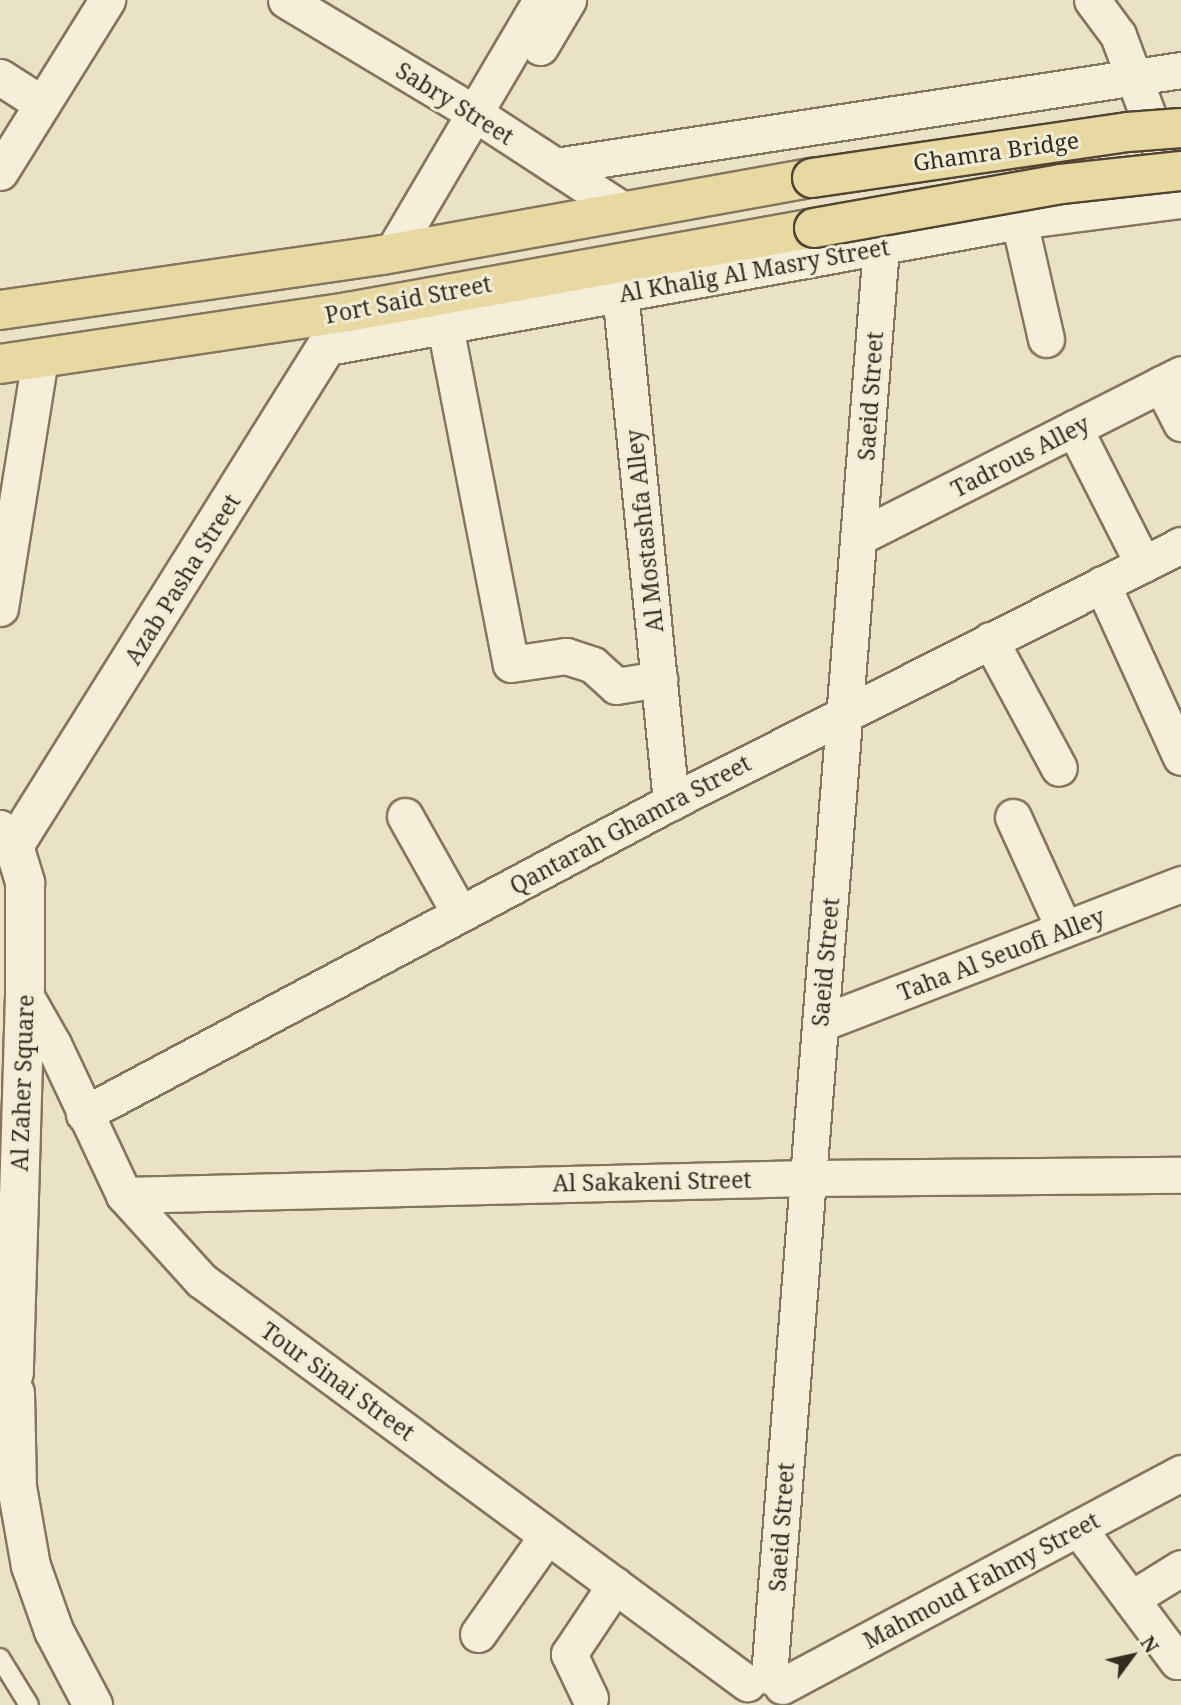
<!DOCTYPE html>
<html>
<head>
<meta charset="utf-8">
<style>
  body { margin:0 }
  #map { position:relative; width:1181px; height:1705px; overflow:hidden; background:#eae2c7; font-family:"Noto Serif",serif }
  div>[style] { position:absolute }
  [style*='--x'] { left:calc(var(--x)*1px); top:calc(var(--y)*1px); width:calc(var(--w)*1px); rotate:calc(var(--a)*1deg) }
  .roads { filter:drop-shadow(2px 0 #83755e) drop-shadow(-2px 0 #83755e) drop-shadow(0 2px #83755e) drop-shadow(0 -2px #83755e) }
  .lane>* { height:18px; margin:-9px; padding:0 9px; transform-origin:9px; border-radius:9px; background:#f5efd9 }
  .street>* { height:35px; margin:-17.5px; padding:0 17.5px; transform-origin:17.5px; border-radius:17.5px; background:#f5efd9 }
  .secondary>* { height:38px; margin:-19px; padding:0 19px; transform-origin:19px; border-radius:19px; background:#f5efd9 }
  .primary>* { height:38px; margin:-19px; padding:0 19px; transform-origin:19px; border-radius:19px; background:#e8d9a3 }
  .bridges { filter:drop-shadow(2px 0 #524432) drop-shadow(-2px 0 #524432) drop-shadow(0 2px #524432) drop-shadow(0 -2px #524432) }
  .primary-bridge>* { height:38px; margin:-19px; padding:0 19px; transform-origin:19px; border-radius:19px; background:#e8d9a3 }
  span { translate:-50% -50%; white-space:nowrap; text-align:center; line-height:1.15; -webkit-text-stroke:6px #f2ecd5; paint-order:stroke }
  .street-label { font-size:23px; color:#352c20 }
  .north { position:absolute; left:1097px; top:1621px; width:70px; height:70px; -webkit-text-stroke:5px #f2ecd5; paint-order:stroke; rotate:57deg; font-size:19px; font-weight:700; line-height:28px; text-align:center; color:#352c20 }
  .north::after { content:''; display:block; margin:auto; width:24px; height:32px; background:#352c20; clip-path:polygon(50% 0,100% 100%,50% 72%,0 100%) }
</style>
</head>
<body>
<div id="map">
  <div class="roads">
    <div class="lane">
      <div style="--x:0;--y:1658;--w:55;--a:58.3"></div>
    </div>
    <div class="street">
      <div style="--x:286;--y:0;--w:219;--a:31"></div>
      <div style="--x:474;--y:113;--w:176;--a:33.1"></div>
      <div style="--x:1092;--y:0;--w:44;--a:53.4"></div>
      <div style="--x:1118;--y:35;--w:175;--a:69.6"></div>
      <div style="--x:540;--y:47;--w:55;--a:-59.2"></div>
      <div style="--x:0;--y:77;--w:50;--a:32.7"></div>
      <div style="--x:556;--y:166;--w:632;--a:-8.73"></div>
      <div style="--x:0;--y:172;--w:203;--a:-58.1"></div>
      <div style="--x:1019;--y:221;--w:121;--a:77.1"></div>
      <div style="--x:392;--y:253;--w:294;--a:-59.5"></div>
      <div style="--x:618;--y:271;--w:534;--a:84.3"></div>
      <div style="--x:445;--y:326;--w:344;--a:79"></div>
      <div style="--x:511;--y:664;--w:56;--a:-8.3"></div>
      <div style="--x:566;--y:656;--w:28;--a:18"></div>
      <div style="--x:593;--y:665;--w:31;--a:42"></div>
      <div style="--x:616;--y:686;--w:44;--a:-9.2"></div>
      <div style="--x:328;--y:347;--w:702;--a:-10.33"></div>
      <div style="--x:1019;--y:221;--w:163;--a:-7.4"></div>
      <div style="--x:1161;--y:384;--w:44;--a:62.9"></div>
      <div style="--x:1074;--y:428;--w:153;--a:63.1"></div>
      <div style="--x:859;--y:537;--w:361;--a:-26.8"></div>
      <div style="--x:1102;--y:584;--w:190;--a:65.5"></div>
      <div style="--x:0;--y:608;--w:252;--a:-80.9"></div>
      <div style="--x:990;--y:640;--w:145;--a:61.7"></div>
      <div style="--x:405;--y:816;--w:112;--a:60.7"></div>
      <div style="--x:1013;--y:817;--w:123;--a:65.5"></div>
      <div style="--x:25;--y:995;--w:56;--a:60.3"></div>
      <div style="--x:53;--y:1044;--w:167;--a:64.8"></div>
      <div style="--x:124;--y:1195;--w:115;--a:47.8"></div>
      <div style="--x:201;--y:1280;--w:679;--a:36.43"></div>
      <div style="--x:821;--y:1023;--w:386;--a:-21.1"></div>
      <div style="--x:84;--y:1114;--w:665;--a:-27.99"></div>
      <div style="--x:671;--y:802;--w:571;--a:-26.74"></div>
      <div style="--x:124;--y:1195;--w:684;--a:-1.42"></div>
      <div style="--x:808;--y:1178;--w:373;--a:-0.5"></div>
      <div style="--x:1078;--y:1528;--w:166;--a:53.3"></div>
      <div style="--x:1131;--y:1599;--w:59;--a:-31.8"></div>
      <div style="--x:478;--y:1634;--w:120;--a:-54.9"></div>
      <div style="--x:769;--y:1676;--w:1432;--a:-85.52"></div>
      <div style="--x:782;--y:1686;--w:452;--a:-28.1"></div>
      <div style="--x:590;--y:1698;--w:49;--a:-115.5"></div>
      <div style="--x:569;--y:1654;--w:83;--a:-56.3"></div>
    </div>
    <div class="secondary">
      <div style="--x:0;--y:830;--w:21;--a:49"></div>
      <div style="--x:14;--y:846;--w:39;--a:73"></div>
      <div style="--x:25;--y:883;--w:112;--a:90"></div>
      <div style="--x:25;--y:995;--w:377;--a:91.7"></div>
      <div style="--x:14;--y:1372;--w:54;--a:105.1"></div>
      <div style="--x:14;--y:846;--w:630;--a:-57.98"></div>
      <div style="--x:15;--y:1393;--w:94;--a:88.8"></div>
      <div style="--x:17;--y:1487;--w:80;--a:80"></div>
      <div style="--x:31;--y:1566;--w:69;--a:70.5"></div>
      <div style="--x:54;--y:1631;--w:84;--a:62.2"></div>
    </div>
    <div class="primary">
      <div style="--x:0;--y:310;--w:386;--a:-8.2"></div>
      <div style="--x:382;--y:255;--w:437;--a:-10.2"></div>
      <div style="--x:0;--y:364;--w:352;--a:-8.5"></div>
      <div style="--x:348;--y:312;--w:474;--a:-10.2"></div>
    </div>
  </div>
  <div class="bridges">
    <div class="primary-bridge">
      <div style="--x:812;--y:178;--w:319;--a:-8.3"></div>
      <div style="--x:1128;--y:132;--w:53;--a:-4.3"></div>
      <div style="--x:814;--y:228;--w:251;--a:-10.1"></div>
      <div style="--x:1061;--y:184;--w:121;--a:-6.2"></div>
    </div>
  </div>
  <div class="street-label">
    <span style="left:455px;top:103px;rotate:32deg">Sabry Street</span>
    <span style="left:996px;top:151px;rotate:-8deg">Ghamra Bridge</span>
    <span style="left:754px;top:270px;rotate:-10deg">Al Khalig Al Masry Street</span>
    <span style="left:408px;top:299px;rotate:-11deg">Port Said Street</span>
    <span style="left:870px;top:396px;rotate:-86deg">Saeid Street</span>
    <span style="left:1020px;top:456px;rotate:-27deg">Tadrous Alley</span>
    <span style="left:644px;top:531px;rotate:-96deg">Al Mostashfa Alley</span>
    <span style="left:182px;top:579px;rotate:-58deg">Azab Pasha Street</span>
    <span style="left:630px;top:824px;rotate:-28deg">Qantarah Ghamra Street</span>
    <span style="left:1001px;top:954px;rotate:-21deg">Taha Al Seuofi Alley</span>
    <span style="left:825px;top:962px;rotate:-85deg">Saeid Street</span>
    <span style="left:22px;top:1083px;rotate:-88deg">Al Zaher Square</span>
    <span style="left:652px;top:1181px;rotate:-1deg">Al Sakakeni Street</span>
    <span style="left:338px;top:1381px;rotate:36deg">Tour Sinai Street</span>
    <span style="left:781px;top:1527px;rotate:-86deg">Saeid Street</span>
    <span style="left:981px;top:1580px;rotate:-28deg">Mahmoud Fahmy Street</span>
  </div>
  <div class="north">N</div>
</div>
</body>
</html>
